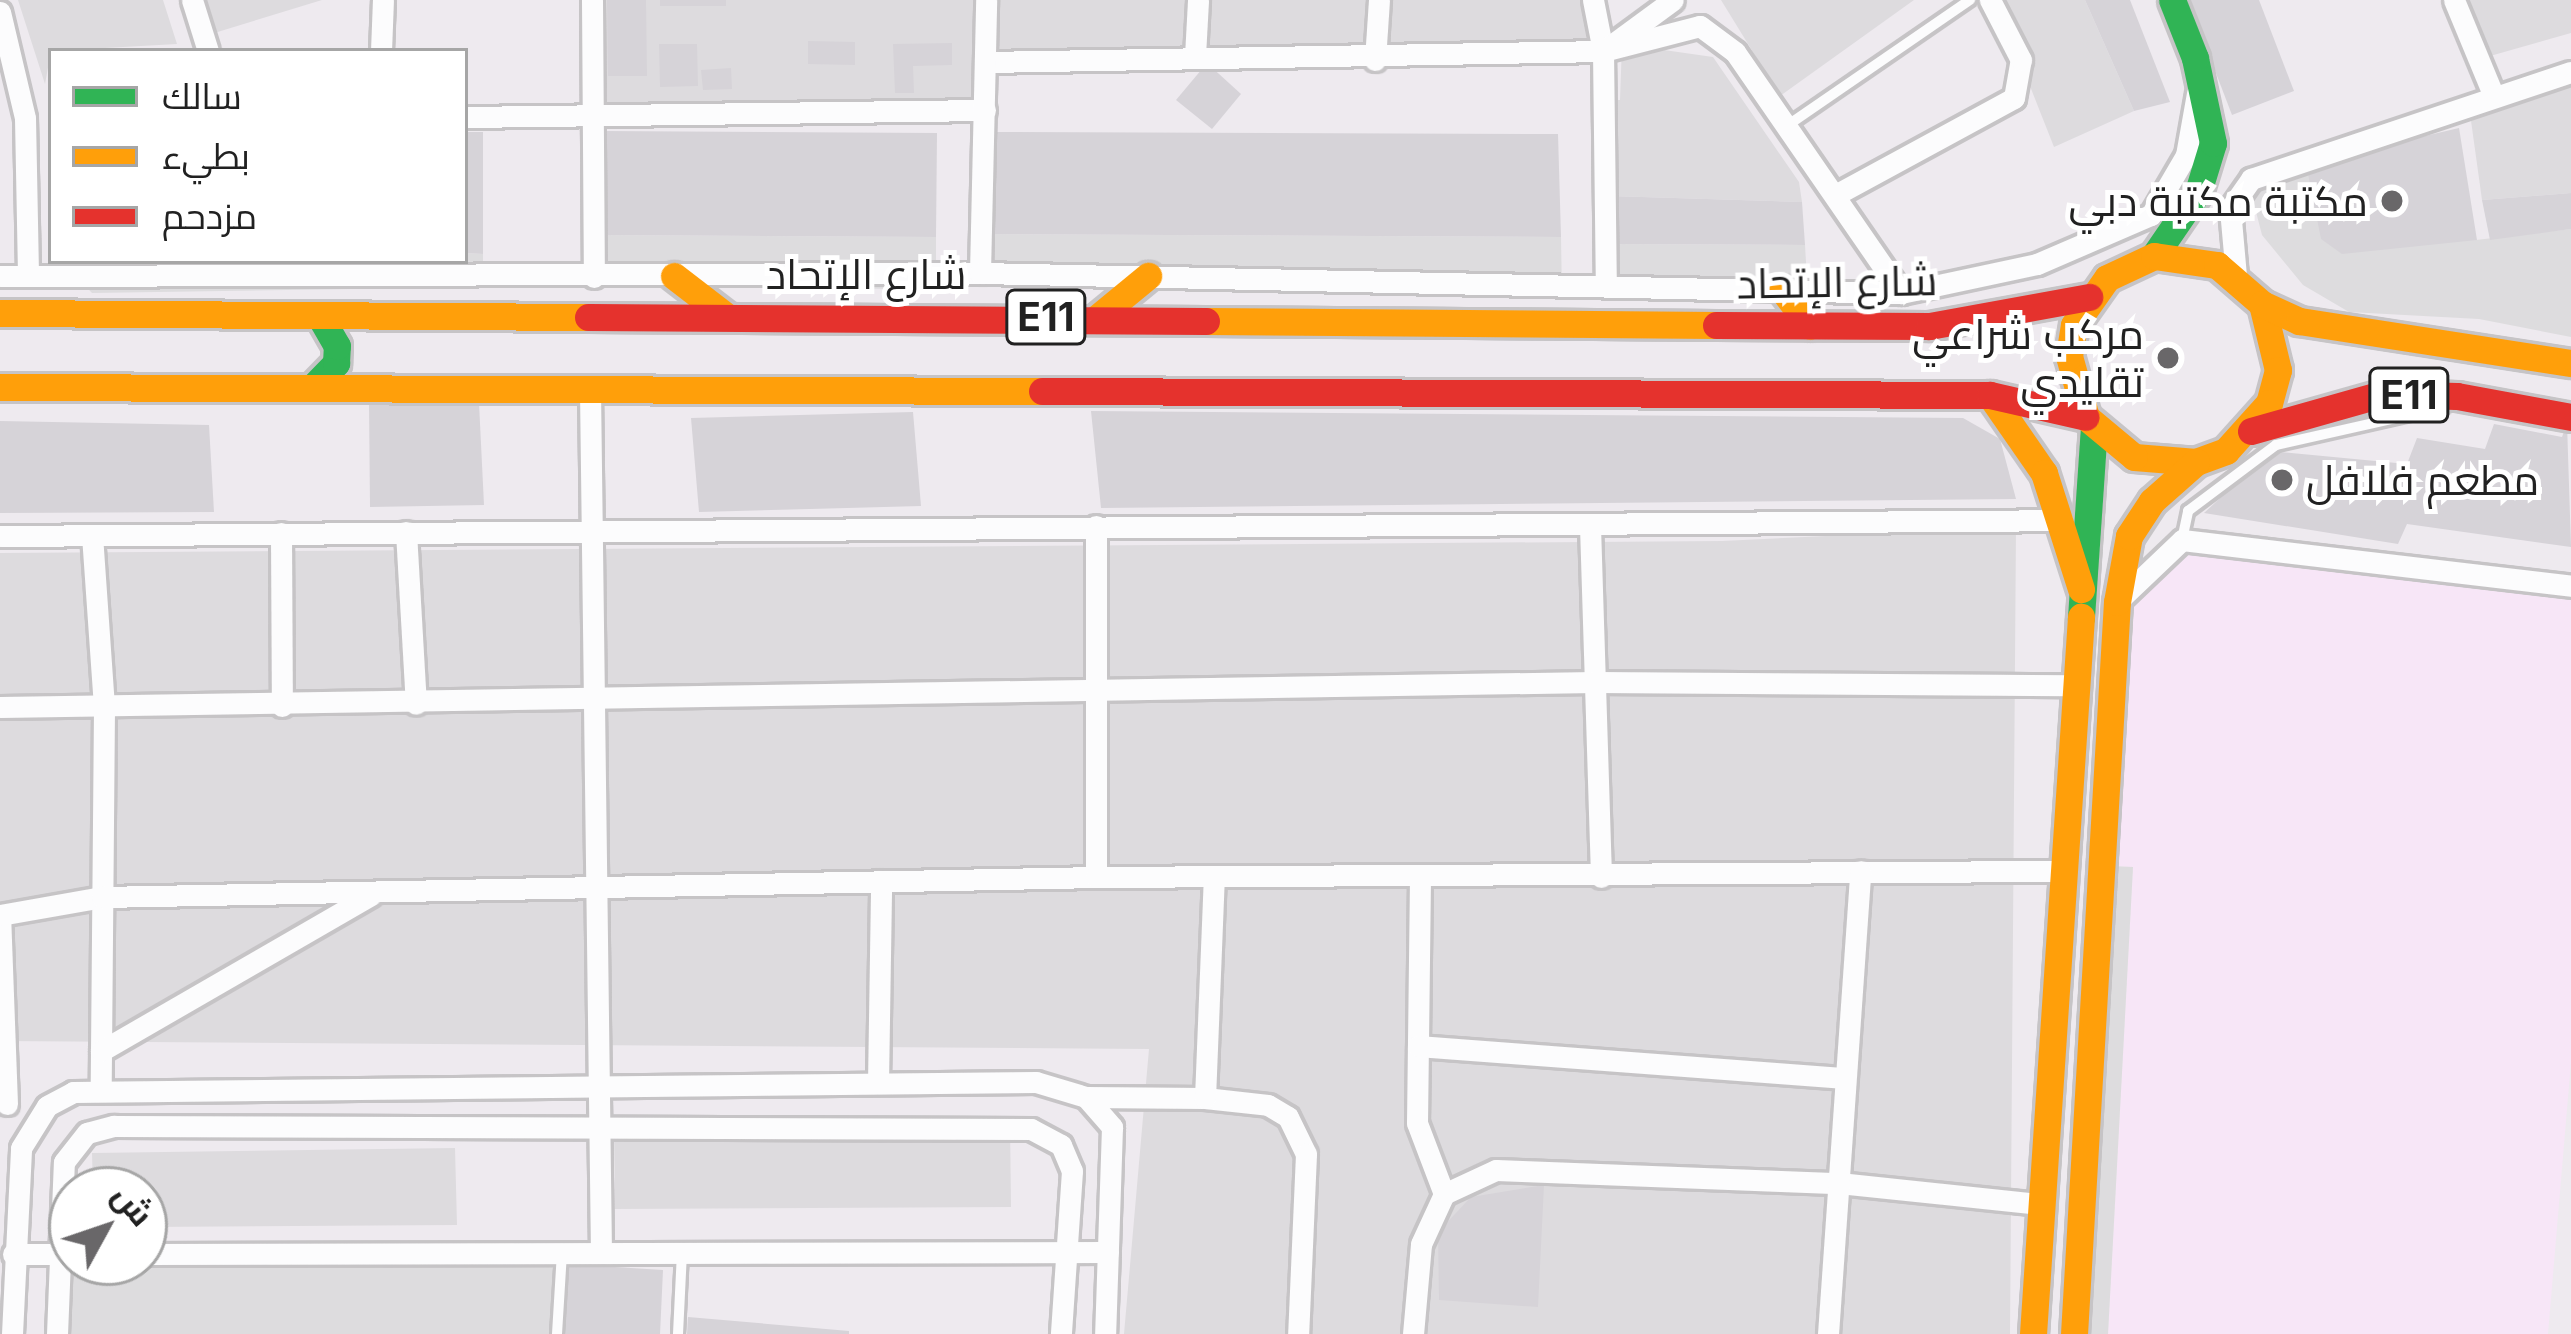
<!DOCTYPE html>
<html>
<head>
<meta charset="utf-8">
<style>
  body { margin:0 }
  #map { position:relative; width:2571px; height:1334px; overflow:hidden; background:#eeeaef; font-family:Inter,Cairo,sans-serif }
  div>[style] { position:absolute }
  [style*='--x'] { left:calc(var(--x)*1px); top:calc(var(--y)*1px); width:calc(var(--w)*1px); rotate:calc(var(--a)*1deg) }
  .residential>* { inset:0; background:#dddbde }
  .education>* { inset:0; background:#f7e6f7 }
  .parking>* { inset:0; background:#dddcde }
  .building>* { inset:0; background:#d6d3d8 }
  .roads { filter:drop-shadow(3px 0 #c6c4c6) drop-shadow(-3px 0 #c6c4c6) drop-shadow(0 3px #c6c4c6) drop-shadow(0 -3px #c6c4c6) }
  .lane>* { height:10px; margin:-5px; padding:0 5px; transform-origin:5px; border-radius:5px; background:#fcfcfd }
  .street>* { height:21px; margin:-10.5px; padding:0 10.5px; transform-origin:10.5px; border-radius:10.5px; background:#fcfcfd }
  .fast>* { height:27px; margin:-13.5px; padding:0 13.5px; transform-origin:13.5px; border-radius:13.5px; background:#30b455 }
  .slow>* { height:27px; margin:-13.5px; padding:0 13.5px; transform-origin:13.5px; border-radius:13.5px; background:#ff9f0a }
  .jam>* { height:27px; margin:-13.5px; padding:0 13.5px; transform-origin:13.5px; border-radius:13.5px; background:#e5322d }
  .dots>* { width:33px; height:33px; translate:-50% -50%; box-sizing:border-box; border:6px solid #fff; border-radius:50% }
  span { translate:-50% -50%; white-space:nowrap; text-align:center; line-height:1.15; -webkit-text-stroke:10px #fff; paint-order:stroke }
  .shield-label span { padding:3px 9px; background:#fff; border:3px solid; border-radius:9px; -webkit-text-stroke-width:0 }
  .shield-label { font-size:39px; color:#212121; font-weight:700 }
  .poi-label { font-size:42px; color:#212121 }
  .right { translate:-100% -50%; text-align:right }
  .left { translate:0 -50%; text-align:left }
  .street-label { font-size:42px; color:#212121 }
  .legend { position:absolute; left:48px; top:48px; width:420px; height:216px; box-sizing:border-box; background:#fff; border:3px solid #a6a6a6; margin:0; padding:15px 21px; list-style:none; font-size:36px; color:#212121 }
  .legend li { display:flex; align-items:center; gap:24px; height:60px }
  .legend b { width:60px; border:3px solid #a6a6a6 }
  .north { position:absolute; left:48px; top:1166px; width:120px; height:120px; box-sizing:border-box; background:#fff; border:3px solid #a6a6a6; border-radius:50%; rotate:50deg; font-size:33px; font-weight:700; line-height:48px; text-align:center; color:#212121 }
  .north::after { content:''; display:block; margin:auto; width:42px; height:54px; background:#696769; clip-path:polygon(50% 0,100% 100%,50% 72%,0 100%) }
</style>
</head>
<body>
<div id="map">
  <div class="residential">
    <div style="clip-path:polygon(18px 0,163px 0,177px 44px,51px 51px,45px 84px)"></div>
    <div style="clip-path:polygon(199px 0,322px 0,211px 34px)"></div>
    <div style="clip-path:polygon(592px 0,1593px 0,1603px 51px,987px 62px,985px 110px,594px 115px)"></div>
    <div style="clip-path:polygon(1721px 0,1914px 0,1780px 96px)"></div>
    <div style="clip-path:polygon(1996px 0,2085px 0,2134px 111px,2054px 147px)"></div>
    <div style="clip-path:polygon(2442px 0,2571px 0,2571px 33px,2469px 62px)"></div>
    <div style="clip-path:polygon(1622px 44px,1713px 57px,1799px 182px,1802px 202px,1610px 196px,1607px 100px,1620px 100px)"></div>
    <div style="clip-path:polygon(2571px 72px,2571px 193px,2482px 200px,2468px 99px)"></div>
    <div style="clip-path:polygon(2016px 527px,2010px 1334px,1124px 1334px,1149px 1049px,0 1041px,0 553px,1722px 541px)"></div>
    <div style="clip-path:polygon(1010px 1124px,1011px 1207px,615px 1209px,614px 1127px)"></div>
    <div style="clip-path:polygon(455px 1148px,457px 1225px,144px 1227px,144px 1190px,93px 1190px,92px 1153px)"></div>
  </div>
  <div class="education">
    <div style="clip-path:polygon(2220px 551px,2571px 600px,2571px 1062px,2548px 1334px,2108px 1334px,2133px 867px,2109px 866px,2128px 602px,2179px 556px)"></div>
  </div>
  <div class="parking">
    <div style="clip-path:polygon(2306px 164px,2476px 240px,2571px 229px,2571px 337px,2479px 319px,2349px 312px,2303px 285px,2262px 235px,2247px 177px)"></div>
    <div style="clip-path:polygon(990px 234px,1561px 237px,1562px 298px,990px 286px)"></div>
    <div style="clip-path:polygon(601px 235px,936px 237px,936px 289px,606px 287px)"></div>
    <div style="clip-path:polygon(1612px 244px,1805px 245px,1808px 297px,1609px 297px)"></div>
    <div style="clip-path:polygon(465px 253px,483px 254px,483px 287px,92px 293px,62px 261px,465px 261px)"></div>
    <div style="clip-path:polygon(2109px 866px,2133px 867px,2108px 1334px,2080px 1334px)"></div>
    <div style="clip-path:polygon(566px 1264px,562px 1334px,58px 1334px,63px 1265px)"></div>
  </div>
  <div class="building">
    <div style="clip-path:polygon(607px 0,646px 0,647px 76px,608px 76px)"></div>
    <div style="clip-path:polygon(660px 0,726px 0,726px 6px,660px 6px)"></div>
    <div style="clip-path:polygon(2085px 0,2130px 0,2170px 102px,2134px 111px)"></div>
    <div style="clip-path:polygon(2188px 0,2259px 0,2294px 91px,2232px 115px)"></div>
    <div style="clip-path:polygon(808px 41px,855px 42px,855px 65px,808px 64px)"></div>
    <div style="clip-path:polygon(952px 43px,952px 65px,913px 66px,914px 93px,895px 93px,893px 44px)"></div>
    <div style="clip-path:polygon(659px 44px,697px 44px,698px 86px,660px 87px)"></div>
    <div style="clip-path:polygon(1207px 63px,1241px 94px,1212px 129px,1176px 100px)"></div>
    <div style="clip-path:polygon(731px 68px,732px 89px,703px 90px,701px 70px)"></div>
    <div style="clip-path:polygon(2459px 128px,2477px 240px,2342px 254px,2321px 239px,2306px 164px)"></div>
    <div style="clip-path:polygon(602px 131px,937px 133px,936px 237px,601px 235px)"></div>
    <div style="clip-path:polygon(465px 132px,483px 132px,483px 254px,465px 253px)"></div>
    <div style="clip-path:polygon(986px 132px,1558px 134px,1561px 237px,990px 234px)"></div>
    <div style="clip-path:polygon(2571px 193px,2571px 229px,2490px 240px,2482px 200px)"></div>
    <div style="clip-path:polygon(1610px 196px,1802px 202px,1805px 245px,1612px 244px)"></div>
    <div style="clip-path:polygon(369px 402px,479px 403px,484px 505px,370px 507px)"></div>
    <div style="clip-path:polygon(1091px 411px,1963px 418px,2000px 439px,2016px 499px,1101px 508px)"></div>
    <div style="clip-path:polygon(913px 412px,921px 506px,699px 512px,691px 418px)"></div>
    <div style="clip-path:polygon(0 421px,209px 425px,214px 512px,0 513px)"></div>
    <div style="clip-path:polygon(2567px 423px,2571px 547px,2407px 524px,2398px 544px,2204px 513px,2271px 451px,2407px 464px,2417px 438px,2485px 449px,2494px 424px,2562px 437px)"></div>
    <div style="clip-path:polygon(1544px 1185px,1538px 1307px,1439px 1300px,1438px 1232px,1471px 1197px)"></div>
    <div style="clip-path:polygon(566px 1264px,663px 1270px,660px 1334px,562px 1334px)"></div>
    <div style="clip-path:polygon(688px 1317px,849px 1331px,849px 1334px,687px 1334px)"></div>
  </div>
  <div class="roads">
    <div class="lane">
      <div style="--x:1788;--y:125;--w:221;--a:-34.5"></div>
      <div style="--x:2182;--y:540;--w:30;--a:-78"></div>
      <div style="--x:2188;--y:511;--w:110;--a:-36.9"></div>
      <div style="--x:2276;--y:445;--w:173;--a:-12.7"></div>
      <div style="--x:557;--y:1334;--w:82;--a:-86.5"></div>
      <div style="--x:678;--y:1334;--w:83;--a:-87.2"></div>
    </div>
    <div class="street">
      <div style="--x:192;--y:0;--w:53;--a:72.6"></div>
      <div style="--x:592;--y:0;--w:277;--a:89.6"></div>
      <div style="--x:1593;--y:0;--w:52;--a:78.9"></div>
      <div style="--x:1603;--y:51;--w:233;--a:89.3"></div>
      <div style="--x:2454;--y:0;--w:102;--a:67.5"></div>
      <div style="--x:0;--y:12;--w:109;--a:76.7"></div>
      <div style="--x:25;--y:118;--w:157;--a:88.9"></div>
      <div style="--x:1613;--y:44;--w:74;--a:-36.3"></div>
      <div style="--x:381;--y:51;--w:51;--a:-87.8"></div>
      <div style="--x:1195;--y:56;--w:56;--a:-86.9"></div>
      <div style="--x:1375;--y:60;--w:60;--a:-86.2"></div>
      <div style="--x:986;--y:62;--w:617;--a:-1.02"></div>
      <div style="--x:1603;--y:51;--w:100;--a:-14.5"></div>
      <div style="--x:1700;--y:26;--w:44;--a:36.6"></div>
      <div style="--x:1735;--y:52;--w:293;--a:55.4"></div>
      <div style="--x:465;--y:117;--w:520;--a:-0.77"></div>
      <div style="--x:1839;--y:193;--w:199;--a:-28.5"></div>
      <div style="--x:2014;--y:98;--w:39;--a:-80"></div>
      <div style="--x:2021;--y:60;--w:68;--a:-117.3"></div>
      <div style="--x:980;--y:273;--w:273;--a:-88.7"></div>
      <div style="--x:0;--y:276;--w:980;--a:-0.18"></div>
      <div style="--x:980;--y:273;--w:921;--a:1.24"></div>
      <div style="--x:1901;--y:293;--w:139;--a:-12"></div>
      <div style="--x:2037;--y:264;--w:124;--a:-23.3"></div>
      <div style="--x:2151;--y:215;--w:69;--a:-59.7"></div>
      <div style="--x:2186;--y:155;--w:63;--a:-79.9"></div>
      <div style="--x:2236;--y:276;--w:67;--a:-95.1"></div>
      <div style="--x:2230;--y:209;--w:37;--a:-55"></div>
      <div style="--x:2251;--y:179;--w:337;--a:-18.5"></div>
      <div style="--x:590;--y:390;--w:862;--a:89.27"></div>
      <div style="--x:1096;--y:526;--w:351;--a:90"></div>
      <div style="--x:1590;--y:526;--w:351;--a:88.2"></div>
      <div style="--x:406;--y:532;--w:172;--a:86.7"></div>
      <div style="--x:281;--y:533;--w:173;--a:89.7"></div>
      <div style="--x:92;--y:535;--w:173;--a:86"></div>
      <div style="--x:104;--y:708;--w:379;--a:90.5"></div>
      <div style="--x:0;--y:536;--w:2062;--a:-0.44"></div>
      <div style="--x:2119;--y:600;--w:87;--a:-43.6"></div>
      <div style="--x:2182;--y:540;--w:392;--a:6.7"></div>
      <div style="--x:0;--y:707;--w:1595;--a:-0.9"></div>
      <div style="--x:1595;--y:682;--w:477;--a:0.4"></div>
      <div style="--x:1420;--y:878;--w:245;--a:90.7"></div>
      <div style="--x:1417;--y:1123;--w:76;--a:69.2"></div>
      <div style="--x:1418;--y:1046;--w:428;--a:4.3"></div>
      <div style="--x:101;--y:1051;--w:312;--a:-30"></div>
      <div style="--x:878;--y:1083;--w:202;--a:-89.1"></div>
      <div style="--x:1086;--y:1097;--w:119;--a:0.5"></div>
      <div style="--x:1205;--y:1098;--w:63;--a:6.3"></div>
      <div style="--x:1268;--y:1105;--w:23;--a:31"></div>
      <div style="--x:1288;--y:1117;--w:41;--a:64.1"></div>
      <div style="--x:1306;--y:1154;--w:180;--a:92.5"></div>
      <div style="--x:1205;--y:1098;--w:221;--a:-87.7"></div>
      <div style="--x:7;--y:1104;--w:189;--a:-92.1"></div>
      <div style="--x:0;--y:915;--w:104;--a:-10"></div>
      <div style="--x:102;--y:897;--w:994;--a:-1.15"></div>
      <div style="--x:1096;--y:877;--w:966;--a:-0.36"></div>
      <div style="--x:13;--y:1254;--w:59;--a:0"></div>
      <div style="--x:144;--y:1254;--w:964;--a:-0.12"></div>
      <div style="--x:12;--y:1334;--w:186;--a:-87.2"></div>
      <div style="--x:21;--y:1148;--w:49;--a:-58.2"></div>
      <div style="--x:47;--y:1106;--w:30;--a:-28"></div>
      <div style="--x:73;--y:1092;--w:963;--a:-0.59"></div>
      <div style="--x:1036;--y:1082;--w:52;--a:16.7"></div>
      <div style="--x:1086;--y:1097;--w:40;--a:49"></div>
      <div style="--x:1112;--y:1127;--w:207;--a:91.9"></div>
      <div style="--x:57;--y:1334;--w:172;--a:-87.7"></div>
      <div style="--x:64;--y:1162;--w:37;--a:-52"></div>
      <div style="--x:87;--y:1133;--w:28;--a:-15"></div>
      <div style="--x:114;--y:1126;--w:917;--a:0.19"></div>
      <div style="--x:1031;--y:1129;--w:34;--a:28"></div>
      <div style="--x:1061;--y:1145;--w:28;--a:67"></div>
      <div style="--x:1072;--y:1171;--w:163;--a:93.9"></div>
      <div style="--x:1413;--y:1334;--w:90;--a:-84.9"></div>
      <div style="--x:1421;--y:1244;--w:55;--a:-65.3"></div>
      <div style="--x:1444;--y:1194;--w:57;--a:-24.8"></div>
      <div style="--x:1496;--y:1170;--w:343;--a:2.2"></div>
      <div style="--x:1839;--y:1183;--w:200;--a:6"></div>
      <div style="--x:1828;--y:1334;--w:464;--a:-86"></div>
    </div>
    <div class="fast">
      <div style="--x:2154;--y:256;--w:78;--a:-55.5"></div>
      <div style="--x:2198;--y:192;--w:51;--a:-73"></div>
      <div style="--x:2213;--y:143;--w:87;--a:-102"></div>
      <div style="--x:2195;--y:58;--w:62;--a:-111.6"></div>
      <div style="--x:312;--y:388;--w:35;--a:-46"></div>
      <div style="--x:336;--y:363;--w:17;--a:-87"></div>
      <div style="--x:337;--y:346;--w:34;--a:-120"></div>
      <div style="--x:2081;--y:617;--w:191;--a:-86.1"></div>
    </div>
    <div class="slow">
      <div style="--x:674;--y:276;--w:66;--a:37.6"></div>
      <div style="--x:1782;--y:289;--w:46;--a:52.9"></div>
      <div style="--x:2262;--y:304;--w:68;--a:76.4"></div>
      <div style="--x:2278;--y:370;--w:34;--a:105"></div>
      <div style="--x:2269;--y:403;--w:64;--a:131.9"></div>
      <div style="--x:2226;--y:451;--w:32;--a:160"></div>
      <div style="--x:2196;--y:462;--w:62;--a:-175.4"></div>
      <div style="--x:2134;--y:457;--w:62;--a:-140.2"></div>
      <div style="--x:2086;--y:417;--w:63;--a:-105.6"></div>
      <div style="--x:2069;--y:356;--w:31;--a:-81"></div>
      <div style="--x:2074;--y:325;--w:57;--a:-54.9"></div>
      <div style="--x:2107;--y:278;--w:52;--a:-25.1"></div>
      <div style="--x:2154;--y:256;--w:64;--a:8.1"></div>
      <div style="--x:2217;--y:265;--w:60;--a:40.9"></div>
      <div style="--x:2262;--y:304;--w:41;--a:24.7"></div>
      <div style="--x:2299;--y:321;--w:275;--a:8.8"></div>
      <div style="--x:0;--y:313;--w:588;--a:0.39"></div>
      <div style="--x:1098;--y:317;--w:65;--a:-39.4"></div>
      <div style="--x:1206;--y:321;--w:510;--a:0.45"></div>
      <div style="--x:0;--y:387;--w:1042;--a:0.22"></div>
      <div style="--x:1990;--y:395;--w:95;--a:55.3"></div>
      <div style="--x:2044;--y:473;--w:122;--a:72.3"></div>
      <div style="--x:2033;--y:1334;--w:719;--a:-86.17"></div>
      <div style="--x:2074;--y:1334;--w:733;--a:-86.64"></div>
      <div style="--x:2117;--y:602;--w:67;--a:-79.7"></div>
      <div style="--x:2129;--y:536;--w:42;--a:-56.7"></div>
      <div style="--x:2152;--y:501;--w:59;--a:-41.6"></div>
    </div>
    <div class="jam">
      <div style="--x:588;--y:317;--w:618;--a:0.37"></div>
      <div style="--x:1716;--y:325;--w:213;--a:0.3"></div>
      <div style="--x:1929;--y:326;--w:163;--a:-10.3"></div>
      <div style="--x:1042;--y:391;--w:948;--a:0.24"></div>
      <div style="--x:1990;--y:395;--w:98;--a:12.9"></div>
      <div style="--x:2251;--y:431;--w:136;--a:-15.8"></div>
      <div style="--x:2382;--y:394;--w:75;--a:1.5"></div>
      <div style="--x:2457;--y:396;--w:116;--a:10.4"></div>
    </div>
  </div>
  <div class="dots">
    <div style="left:2392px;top:201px;background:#696769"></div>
    <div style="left:2168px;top:358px;background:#696769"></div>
    <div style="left:2282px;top:480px;background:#696769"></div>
  </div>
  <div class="shield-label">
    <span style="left:1046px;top:317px">E11</span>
    <span style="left:2409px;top:395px">E11</span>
  </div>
  <div class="poi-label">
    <span class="right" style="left:2368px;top:201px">مكتبة مكتبة دبي</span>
    <span class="right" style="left:2144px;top:358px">مركب شراعي<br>تقليدي</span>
    <span class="left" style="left:2306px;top:480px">مطعم فلافل</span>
  </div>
  <div class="street-label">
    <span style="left:866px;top:274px">شارع الإتحاد</span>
    <span style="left:1837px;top:282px;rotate:-1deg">شارع الإتحاد</span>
  </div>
  <ul class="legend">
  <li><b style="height:15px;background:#30b455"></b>سالك</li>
  <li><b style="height:15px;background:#ff9f0a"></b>بطيء</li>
  <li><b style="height:15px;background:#e5322d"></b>مزدحم</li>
  </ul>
  <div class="north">ش</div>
</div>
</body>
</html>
